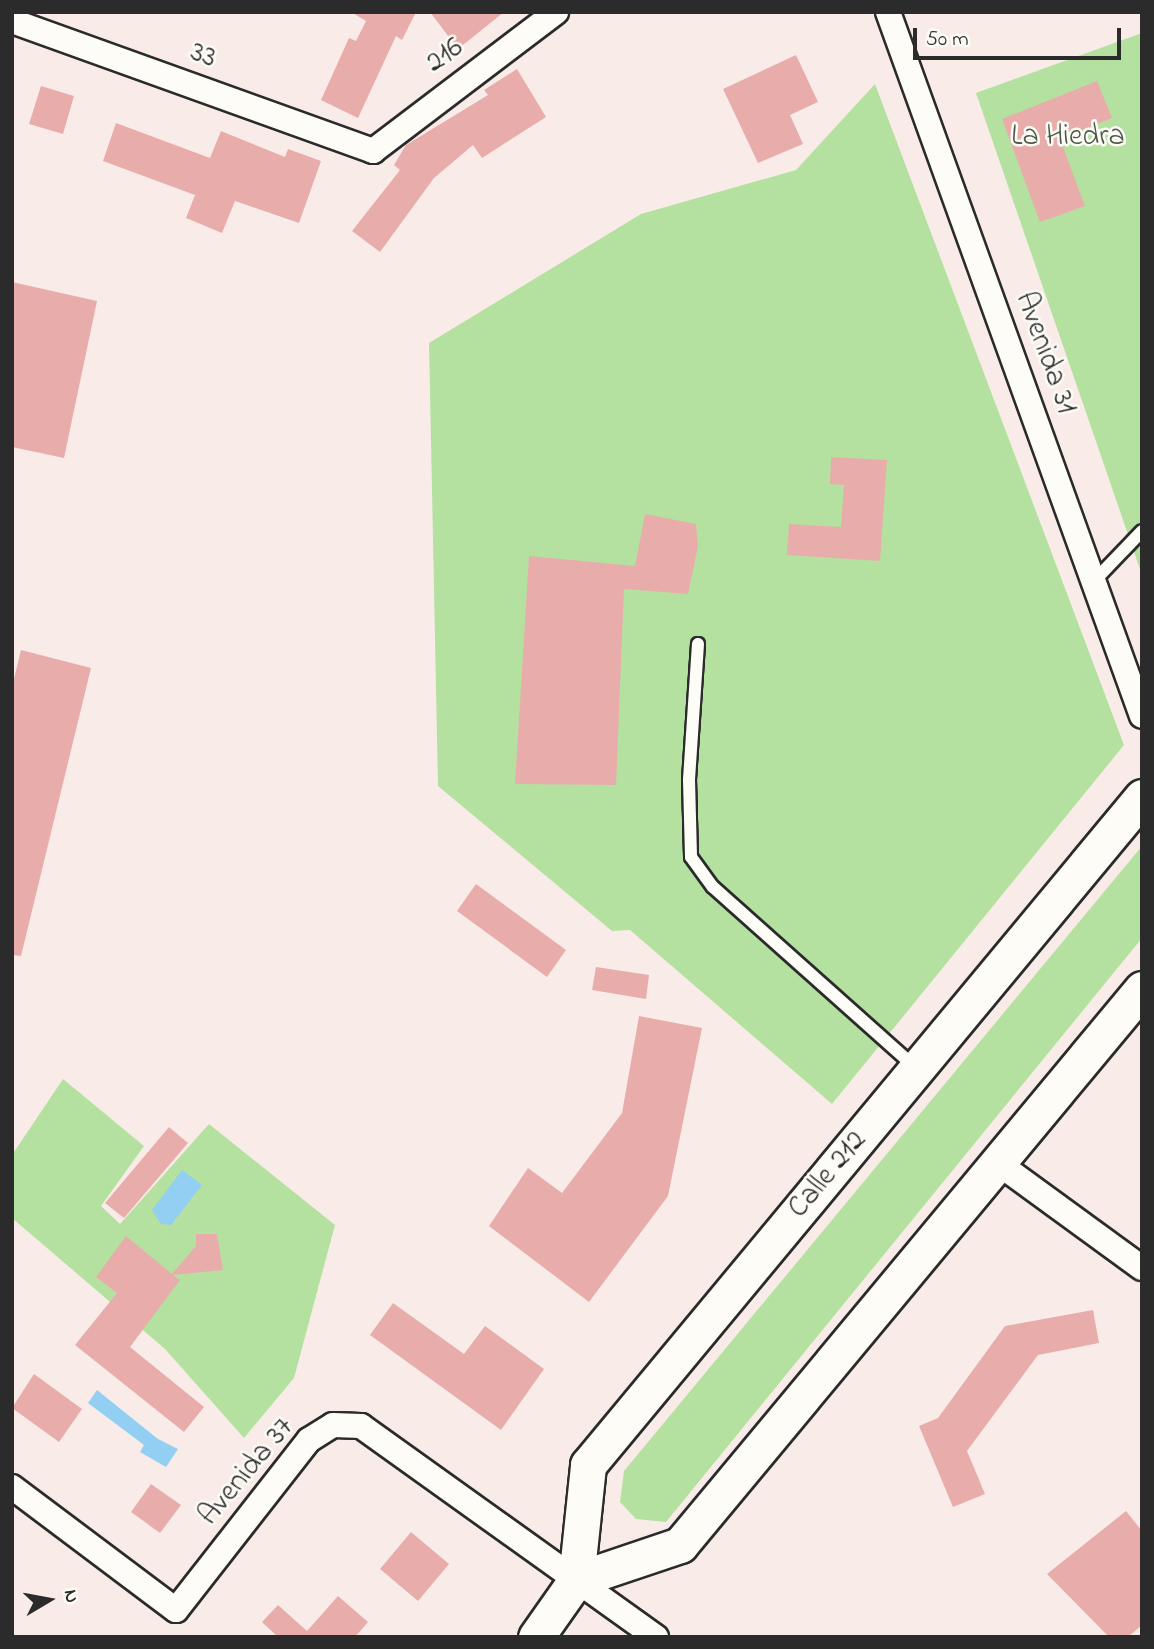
<!DOCTYPE html>
<html>
<head>
<meta charset="utf-8">
<style>
  body { margin:0 }
  #map { position:relative; width:1154px; height:1649px; overflow:hidden; background:#f9ece8; font-family:"Indie Flower",sans-serif }
  div>[style] { position:absolute }
  [style*='--x'] { left:calc(var(--x)*1px); top:calc(var(--y)*1px); width:calc(var(--w)*1px); rotate:calc(var(--a)*1deg) }
  .green>* { inset:0; background:#b4e1a0 }
  .water>* { inset:0; background:#93cef3 }
  .building>* { inset:0; background:#e8adab }
  .roads { filter:drop-shadow(2px 0 #2b2b2b) drop-shadow(-2px 0 #2b2b2b) drop-shadow(0 2px #2b2b2b) drop-shadow(0 -2px #2b2b2b) }
  .lane>* { height:12px; margin:-6px; padding:0 6px; transform-origin:6px; border-radius:6px; background:#fdfcf7 }
  .street>* { height:24px; margin:-12px; padding:0 12px; transform-origin:12px; border-radius:12px; background:#fdfcf7 }
  .secondary>* { height:35px; margin:-17.5px; padding:0 17.5px; transform-origin:17.5px; border-radius:17.5px; background:#fdfcf7 }
  span { translate:-50% -50%; white-space:nowrap; text-align:center; line-height:1.15; -webkit-text-stroke:5px #fdfcf7; paint-order:stroke }
  .street-label { font-size:30px; color:#2b2b2b }
  .park-label { font-size:30px; color:#4d5848 }
  .frame { position:absolute; inset:0; border:14px solid #2b2b2b; pointer-events:none }
  .north { position:absolute; left:14px; top:1565px; width:70px; height:70px; -webkit-text-stroke:5px #fdfcf7; paint-order:stroke; rotate:80deg; font-size:19px; font-weight:700; line-height:28px; text-align:center; color:#2b2b2b }
  .north::after { content:''; display:block; margin:auto; width:24px; height:32px; background:#2b2b2b; clip-path:polygon(50% 0,100% 100%,50% 72%,0 100%) }
  .scale { position:absolute; left:913px; top:28px; width:208px; height:32px; box-sizing:border-box; border:4px solid #2b2b2b; border-top:0; padding-left:9px; font-size:21px; line-height:24px; white-space:nowrap; color:#2b2b2b; -webkit-text-stroke:5px #fdfcf7; paint-order:stroke }
</style>
</head>
<body>
<div id="map">
  <div class="green">
    <div style="clip-path:polygon(1142px 33px,1142px 575px,976px 93px)"></div>
    <div style="clip-path:polygon(875px 84px,1124px 745px,832px 1104px,630px 930px,612px 931px,438px 786px,429px 343px,641px 214px,796px 170px)"></div>
    <div style="clip-path:polygon(1142px 846px,1142px 938px,666px 1522px,636px 1519px,620px 1502px,624px 1471px)"></div>
    <div style="clip-path:polygon(63px 1079px,144px 1146px,101px 1206px,120px 1224px,209px 1124px,335px 1225px,294px 1378px,244px 1438px,165px 1349px,12px 1218px,12px 1155px)"></div>
  </div>
  <div class="water">
    <div style="clip-path:polygon(182px 1170px,202px 1185px,171px 1225px,161px 1224px,152px 1210px)"></div>
    <div style="clip-path:polygon(97px 1390px,158px 1439px,178px 1449px,166px 1467px,140px 1452px,144px 1445px,88px 1403px)"></div>
  </div>
  <div class="building">
    <div style="clip-path:polygon(351px 12px,416px 12px,402px 40px,396px 36px,358px 118px,321px 100px,349px 38px,356px 41px,366px 21px)"></div>
    <div style="clip-path:polygon(430px 12px,504px 12px,458px 49px)"></div>
    <div style="clip-path:polygon(796px 55px,818px 102px,790px 115px,803px 144px,758px 163px,723px 89px)"></div>
    <div style="clip-path:polygon(517px 69px,546px 117px,482px 158px,473px 145px,434px 178px,380px 252px,352px 231px,400px 170px,394px 165px,406px 145px,488px 95px,484px 90px)"></div>
    <div style="clip-path:polygon(1097px 81px,1112px 118px,1060px 139px,1085px 206px,1040px 222px,1002px 119px)"></div>
    <div style="clip-path:polygon(41px 86px,74px 96px,63px 134px,29px 124px)"></div>
    <div style="clip-path:polygon(116px 123px,210px 158px,221px 131px,285px 157px,288px 149px,321px 161px,299px 223px,235px 201px,222px 233px,186px 218px,195px 195px,103px 161px)"></div>
    <div style="clip-path:polygon(12px 282px,97px 301px,64px 458px,12px 447px)"></div>
    <div style="clip-path:polygon(831px 457px,887px 460px,880px 561px,787px 555px,789px 524px,841px 527px,844px 485px,830px 484px)"></div>
    <div style="clip-path:polygon(645px 514px,696px 524px,698px 546px,688px 594px,624px 589px,616px 785px,515px 784px,529px 556px,635px 566px)"></div>
    <div style="clip-path:polygon(21px 650px,91px 668px,21px 956px,12px 955px,12px 687px)"></div>
    <div style="clip-path:polygon(476px 884px,566px 950px,547px 977px,457px 911px)"></div>
    <div style="clip-path:polygon(596px 967px,649px 975px,646px 999px,592px 990px)"></div>
    <div style="clip-path:polygon(639px 1016px,702px 1028px,668px 1196px,589px 1302px,489px 1226px,528px 1168px,562px 1193px,622px 1113px)"></div>
    <div style="clip-path:polygon(169px 1127px,188px 1143px,124px 1218px,105px 1203px)"></div>
    <div style="clip-path:polygon(196px 1234px,217px 1234px,223px 1270px,173px 1275px,180px 1280px,130px 1347px,204px 1407px,184px 1432px,75px 1345px,117px 1293px,96px 1277px,126px 1236px,172px 1274px,196px 1246px)"></div>
    <div style="clip-path:polygon(393px 1303px,464px 1354px,485px 1326px,544px 1369px,501px 1430px,370px 1335px)"></div>
    <div style="clip-path:polygon(1093px 1310px,1099px 1343px,1038px 1355px,967px 1451px,985px 1494px,953px 1507px,919px 1426px,938px 1418px,1005px 1326px)"></div>
    <div style="clip-path:polygon(34px 1374px,82px 1409px,59px 1442px,12px 1408px)"></div>
    <div style="clip-path:polygon(151px 1484px,181px 1505px,160px 1533px,131px 1512px)"></div>
    <div style="clip-path:polygon(1126px 1511px,1142px 1531px,1142px 1625px,1128px 1637px,1109px 1637px,1047px 1574px)"></div>
    <div style="clip-path:polygon(411px 1532px,449px 1564px,418px 1601px,380px 1569px)"></div>
    <div style="clip-path:polygon(338px 1596px,368px 1622px,355px 1637px,278px 1637px,262px 1622px,278px 1605px,307px 1631px)"></div>
  </div>
  <div class="roads">
    <div class="lane">
      <div style="--x:1096;--y:579;--w:66;--a:-46.2"></div>
      <div style="--x:698;--y:644;--w:136;--a:93.8"></div>
      <div style="--x:689;--y:780;--w:77;--a:88.5"></div>
      <div style="--x:691;--y:857;--w:37;--a:54"></div>
      <div style="--x:713;--y:887;--w:272;--a:41.7"></div>
    </div>
    <div class="street">
      <div style="--x:888;--y:12;--w:748;--a:70.16"></div>
      <div style="--x:12;--y:21;--w:384;--a:19.8"></div>
      <div style="--x:373;--y:151;--w:230;--a:-37.2"></div>
      <div style="--x:998;--y:1163;--w:178;--a:36.1"></div>
      <div style="--x:12;--y:1487;--w:205;--a:36.9"></div>
      <div style="--x:176;--y:1610;--w:216;--a:-52"></div>
      <div style="--x:309;--y:1440;--w:28;--a:-32"></div>
      <div style="--x:333;--y:1425;--w:28;--a:2"></div>
      <div style="--x:361;--y:1426;--w:363;--a:35.6"></div>
    </div>
    <div class="secondary">
      <div style="--x:576;--y:1580;--w:110;--a:-18.6"></div>
      <div style="--x:680;--y:1545;--w:723;--a:-50.28"></div>
      <div style="--x:536;--y:1637;--w:70;--a:-54.9"></div>
      <div style="--x:576;--y:1580;--w:116;--a:-84"></div>
      <div style="--x:588;--y:1465;--w:868;--a:-50.33"></div>
    </div>
  </div>
  <div class="street-label">
    <span style="left:203px;top:56px;rotate:20deg">33</span>
    <span style="left:445px;top:56px;rotate:-37deg">216</span>
    <span style="left:1045px;top:353px;rotate:70deg">Avenida 31</span>
    <span style="left:828px;top:1175px;rotate:-50deg">Calle 212</span>
    <span style="left:247px;top:1472px;rotate:-50deg">Avenida 37</span>
  </div>
  <div class="park-label">
    <span style="left:1068px;top:137px">La Hiedra</span>
  </div>
  <div class="frame"></div>
  <div class="north">N</div>
  <div class="scale">50 m</div>
</div>
</body>
</html>
